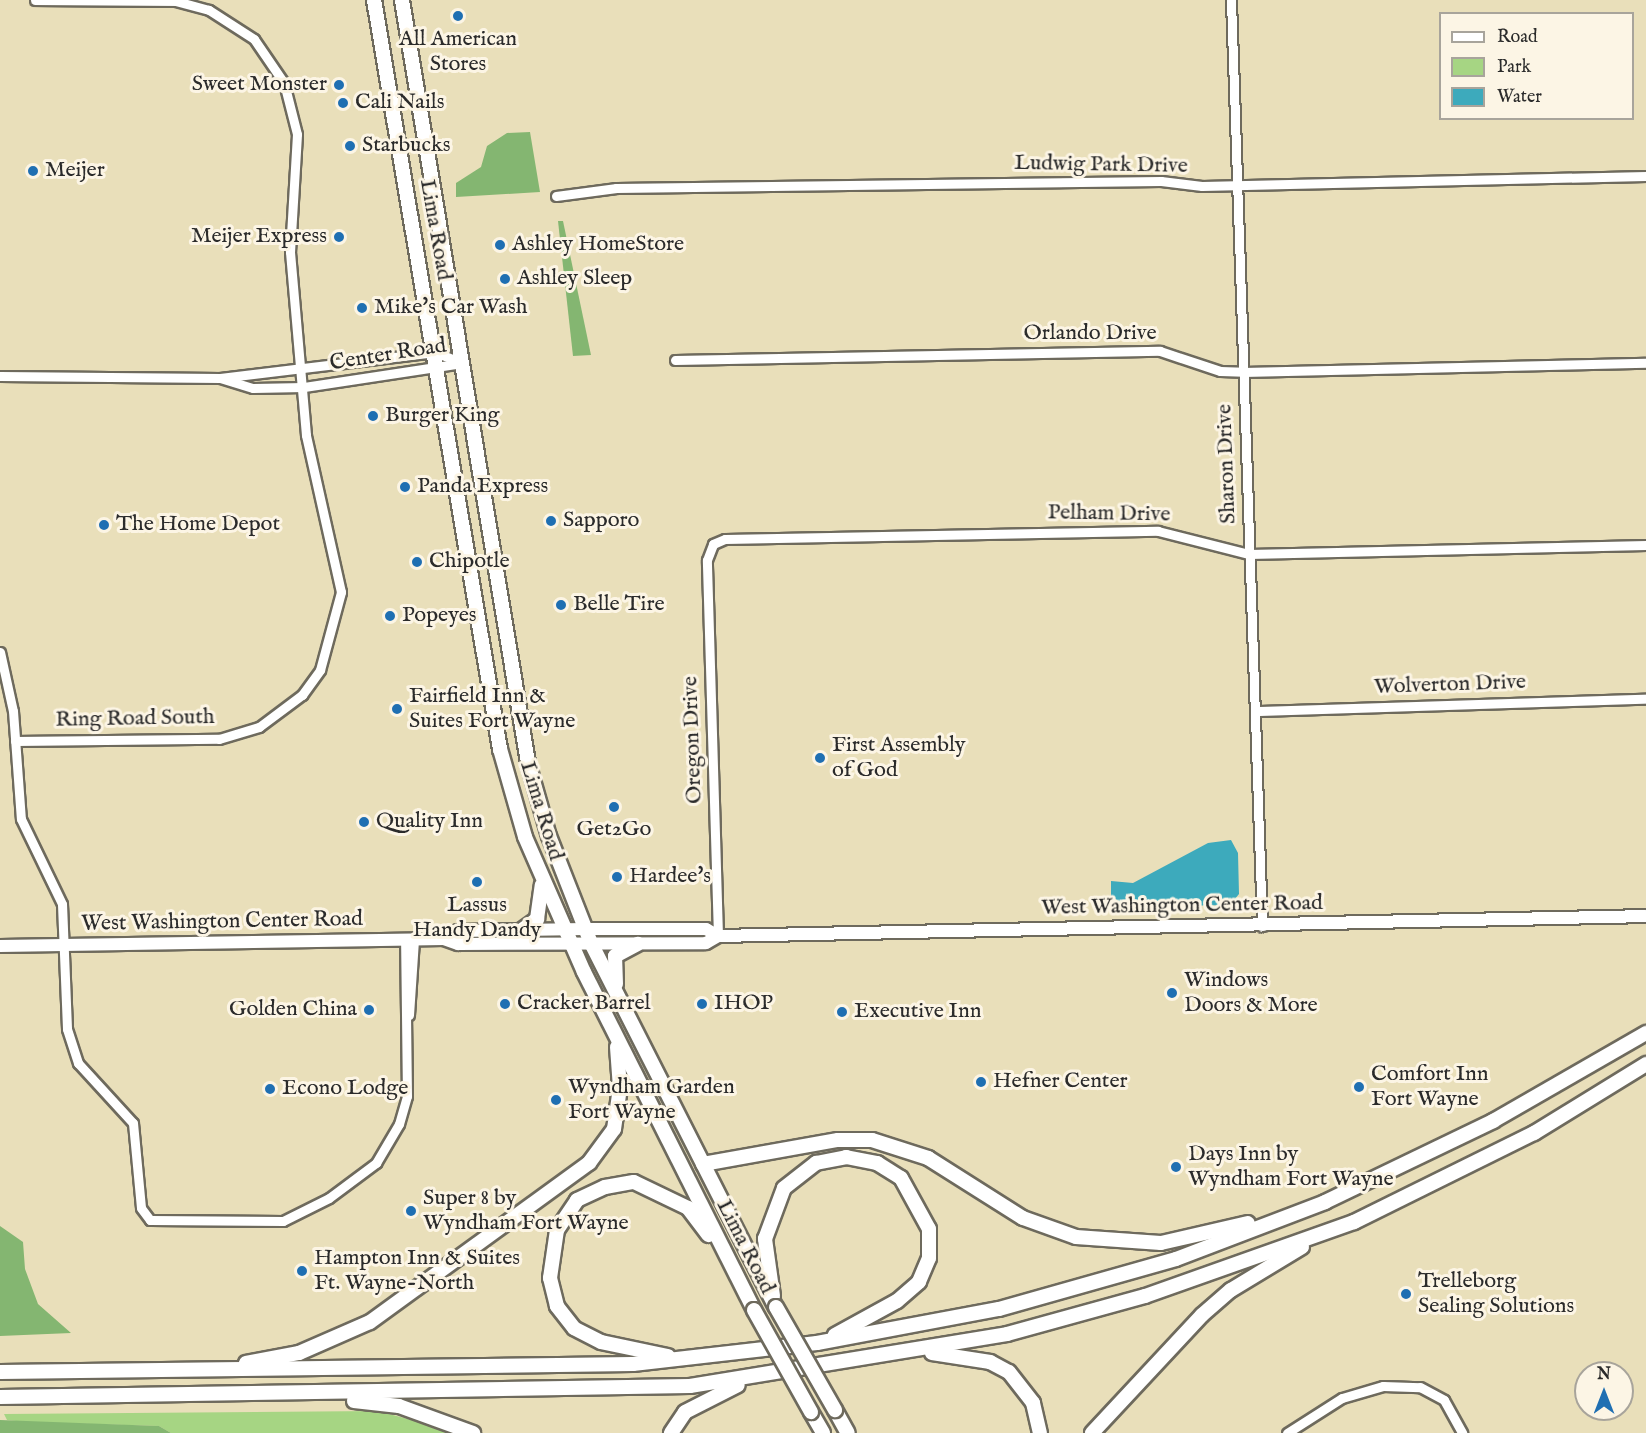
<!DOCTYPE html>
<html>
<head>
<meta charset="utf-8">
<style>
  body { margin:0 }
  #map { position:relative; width:1646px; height:1433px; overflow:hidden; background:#e9dfba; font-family:"IM FELL English",serif }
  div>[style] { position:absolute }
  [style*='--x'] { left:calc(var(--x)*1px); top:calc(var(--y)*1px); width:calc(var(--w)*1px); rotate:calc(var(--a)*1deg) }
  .green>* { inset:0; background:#a6d583 }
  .forest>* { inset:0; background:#84b671 }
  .water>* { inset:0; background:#3daabc }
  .roads { filter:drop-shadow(2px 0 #6e6a5d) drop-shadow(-2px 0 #6e6a5d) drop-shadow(0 2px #6e6a5d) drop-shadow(0 -2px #6e6a5d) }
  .minor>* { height:9px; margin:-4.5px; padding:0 4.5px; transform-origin:4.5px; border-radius:4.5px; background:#fff }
  .major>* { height:12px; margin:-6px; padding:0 6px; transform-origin:6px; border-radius:6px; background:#fff }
  .highway>* { height:14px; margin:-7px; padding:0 7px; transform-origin:7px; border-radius:7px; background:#fff }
  .bridges { filter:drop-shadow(2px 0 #6e6a5d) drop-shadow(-2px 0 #6e6a5d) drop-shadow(0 2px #6e6a5d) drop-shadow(0 -2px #6e6a5d) }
  .highway-bridge>* { height:14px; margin:-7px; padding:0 7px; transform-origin:7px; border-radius:7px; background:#fff }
  .dots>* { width:16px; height:16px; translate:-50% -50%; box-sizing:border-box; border:3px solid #fcf5e5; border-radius:50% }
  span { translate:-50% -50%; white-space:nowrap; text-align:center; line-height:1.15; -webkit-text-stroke:6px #fcf5e5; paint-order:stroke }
  .poi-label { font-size:22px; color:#2b2b2b }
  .right { translate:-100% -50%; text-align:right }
  .left { translate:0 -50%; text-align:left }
  .street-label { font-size:22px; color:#2b2b2b }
  .legend { position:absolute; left:1439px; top:12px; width:195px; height:108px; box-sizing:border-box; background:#fcf5e5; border:2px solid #a8a49b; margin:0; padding:8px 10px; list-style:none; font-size:18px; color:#2b2b2b }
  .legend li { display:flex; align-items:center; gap:12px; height:30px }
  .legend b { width:30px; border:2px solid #a8a49b }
  .north { position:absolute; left:1574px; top:1361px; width:60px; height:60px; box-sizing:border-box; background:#fcf5e5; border:2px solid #a8a49b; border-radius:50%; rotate:0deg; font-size:16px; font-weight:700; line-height:24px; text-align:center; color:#2b2b2b }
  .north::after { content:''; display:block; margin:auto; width:21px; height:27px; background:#1f6fb2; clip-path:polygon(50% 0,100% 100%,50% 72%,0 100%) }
</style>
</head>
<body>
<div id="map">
  <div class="green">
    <div style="clip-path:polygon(378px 1411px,460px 1433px,171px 1433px,159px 1426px,25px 1422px,7px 1420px,4px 1414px)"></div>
  </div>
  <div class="forest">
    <div style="clip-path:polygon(530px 132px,540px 192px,456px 197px,456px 183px,481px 167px,487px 146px,507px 133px)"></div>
    <div style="clip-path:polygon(558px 221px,563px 221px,591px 355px,573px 356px)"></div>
    <div style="clip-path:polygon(0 1226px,23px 1242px,25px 1269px,38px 1304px,71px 1333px,0 1336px)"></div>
    <div style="clip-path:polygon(0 1420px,159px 1426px,171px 1433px,0 1433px)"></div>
  </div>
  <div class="water">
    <div style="clip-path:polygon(1231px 840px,1238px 853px,1239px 894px,1230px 905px,1127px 907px,1111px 896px,1111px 881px,1133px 883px,1208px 843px)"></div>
  </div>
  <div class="roads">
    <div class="minor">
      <div style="--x:1231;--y:0;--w:927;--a:88.08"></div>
      <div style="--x:556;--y:196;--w:61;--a:-7.6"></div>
      <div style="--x:616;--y:188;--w:545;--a:-0.74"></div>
      <div style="--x:1161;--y:181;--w:41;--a:7"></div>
      <div style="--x:1202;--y:186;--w:444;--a:-1.3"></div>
      <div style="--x:675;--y:360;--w:485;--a:-1.1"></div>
      <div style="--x:1160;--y:351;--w:63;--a:18.4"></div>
      <div style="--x:1220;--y:371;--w:23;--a:2"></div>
      <div style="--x:1243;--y:372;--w:403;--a:-1.3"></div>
      <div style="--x:0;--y:376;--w:220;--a:0.5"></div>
      <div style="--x:220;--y:378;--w:217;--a:-6.9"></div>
      <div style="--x:435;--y:352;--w:29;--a:22"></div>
      <div style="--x:220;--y:378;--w:34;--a:17"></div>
      <div style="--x:253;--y:388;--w:51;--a:-1.1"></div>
      <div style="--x:304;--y:387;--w:160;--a:-8.6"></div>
      <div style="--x:0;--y:652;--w:60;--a:77.6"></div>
      <div style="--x:13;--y:711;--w:108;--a:85.8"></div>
      <div style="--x:21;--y:819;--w:94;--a:64.2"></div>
      <div style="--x:62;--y:904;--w:125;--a:87.7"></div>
      <div style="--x:67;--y:1029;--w:36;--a:72"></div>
      <div style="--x:78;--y:1063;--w:81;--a:47.5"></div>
      <div style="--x:133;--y:1123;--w:85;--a:84.6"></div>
      <div style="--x:141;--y:1208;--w:15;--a:53"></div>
      <div style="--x:150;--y:1220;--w:133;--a:0.4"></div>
      <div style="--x:283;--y:1221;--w:51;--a:-26.6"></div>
      <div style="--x:329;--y:1198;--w:59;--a:-36.7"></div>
      <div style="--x:376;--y:1163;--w:45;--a:-59.5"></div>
      <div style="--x:399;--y:1124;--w:29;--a:-74"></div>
      <div style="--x:407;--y:1096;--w:157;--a:-90.7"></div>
      <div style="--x:1256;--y:711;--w:390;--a:-1.8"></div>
      <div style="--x:15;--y:741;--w:204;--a:-0.6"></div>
      <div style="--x:219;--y:739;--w:42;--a:-16.7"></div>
      <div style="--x:259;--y:727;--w:54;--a:-36.7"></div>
      <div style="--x:302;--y:695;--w:31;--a:-54"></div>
      <div style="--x:320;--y:670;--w:81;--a:-74.9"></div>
      <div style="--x:341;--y:592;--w:161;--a:-102.6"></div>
      <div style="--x:306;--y:435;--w:184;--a:-95"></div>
      <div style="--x:290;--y:252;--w:118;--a:-86.6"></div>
      <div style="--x:297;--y:134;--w:53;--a:-104.3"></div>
      <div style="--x:284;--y:83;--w:53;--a:-124.3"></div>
      <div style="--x:254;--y:39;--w:54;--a:-147.2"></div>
      <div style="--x:209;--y:10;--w:34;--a:-165"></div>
      <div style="--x:176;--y:1;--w:141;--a:-179.6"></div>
      <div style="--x:718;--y:936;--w:376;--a:-91.7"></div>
      <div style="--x:707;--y:560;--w:17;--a:-69"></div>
      <div style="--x:713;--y:544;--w:13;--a:-23"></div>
      <div style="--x:725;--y:539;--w:433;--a:-1.1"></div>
      <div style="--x:1158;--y:531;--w:94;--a:14.2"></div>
      <div style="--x:1249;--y:554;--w:397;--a:-1.3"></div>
      <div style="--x:409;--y:1015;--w:76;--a:-86.2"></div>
      <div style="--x:1287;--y:1433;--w:65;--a:-32.5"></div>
      <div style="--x:1342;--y:1398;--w:43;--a:-16.3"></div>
      <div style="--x:1383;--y:1386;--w:37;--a:2"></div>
      <div style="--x:1420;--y:1387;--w:27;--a:28"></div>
      <div style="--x:1444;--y:1400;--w:38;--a:61"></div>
    </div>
    <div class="major">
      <div style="--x:444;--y:939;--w:16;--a:-30"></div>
      <div style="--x:458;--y:931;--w:127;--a:-0.9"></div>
      <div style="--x:585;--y:929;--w:121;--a:0"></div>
      <div style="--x:706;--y:929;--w:14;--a:30"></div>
      <div style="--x:0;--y:946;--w:444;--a:-0.9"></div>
      <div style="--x:444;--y:939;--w:15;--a:20"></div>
      <div style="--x:458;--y:944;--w:248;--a:-0.2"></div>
      <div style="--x:706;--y:943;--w:14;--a:-30"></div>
      <div style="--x:718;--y:936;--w:928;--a:-1.23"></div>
    </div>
    <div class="highway">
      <div style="--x:374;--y:0;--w:760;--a:80.45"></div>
      <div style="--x:500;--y:749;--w:91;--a:74.1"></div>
      <div style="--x:525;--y:837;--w:147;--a:66.4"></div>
      <div style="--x:584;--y:972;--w:378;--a:63.3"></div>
      <div style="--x:402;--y:0;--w:773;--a:80.62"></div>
      <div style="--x:528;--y:763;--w:76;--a:74"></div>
      <div style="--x:549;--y:836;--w:115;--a:68.6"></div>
      <div style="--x:591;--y:943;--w:408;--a:63.1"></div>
      <div style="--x:522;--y:930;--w:19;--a:-36"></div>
      <div style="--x:537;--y:919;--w:34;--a:-82"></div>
      <div style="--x:616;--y:984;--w:28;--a:-92"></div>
      <div style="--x:615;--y:956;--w:26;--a:-28"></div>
      <div style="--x:703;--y:1164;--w:137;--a:-10.1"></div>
      <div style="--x:838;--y:1140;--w:34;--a:0"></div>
      <div style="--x:872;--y:1140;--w:59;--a:17.8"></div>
      <div style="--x:928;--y:1158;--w:112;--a:32.3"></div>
      <div style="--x:1023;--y:1218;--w:56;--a:19.7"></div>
      <div style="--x:1076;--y:1237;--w:85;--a:4"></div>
      <div style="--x:1161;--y:1243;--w:89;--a:-12.9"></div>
      <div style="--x:773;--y:1296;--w:58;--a:-98"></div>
      <div style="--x:765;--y:1239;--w:54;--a:-69.6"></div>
      <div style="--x:784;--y:1188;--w:41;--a:-38"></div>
      <div style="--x:816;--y:1163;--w:31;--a:-11"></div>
      <div style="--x:846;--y:1157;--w:32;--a:11"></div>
      <div style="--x:877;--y:1163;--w:28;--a:32"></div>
      <div style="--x:901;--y:1178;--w:58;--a:61.2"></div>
      <div style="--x:929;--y:1229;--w:29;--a:90"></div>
      <div style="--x:929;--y:1258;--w:26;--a:113"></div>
      <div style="--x:919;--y:1282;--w:29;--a:139"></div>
      <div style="--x:897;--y:1301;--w:71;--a:151.3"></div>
      <div style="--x:932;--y:1353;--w:59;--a:8.8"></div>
      <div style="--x:990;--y:1362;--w:21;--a:28"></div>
      <div style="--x:1009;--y:1372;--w:39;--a:52"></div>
      <div style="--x:1033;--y:1403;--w:31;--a:77"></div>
      <div style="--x:668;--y:1356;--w:68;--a:-168.2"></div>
      <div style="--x:601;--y:1342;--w:30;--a:-153"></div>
      <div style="--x:574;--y:1328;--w:28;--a:-128"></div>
      <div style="--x:557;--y:1306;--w:29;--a:-104"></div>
      <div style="--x:550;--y:1278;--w:49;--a:-81.7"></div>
      <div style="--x:557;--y:1230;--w:36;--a:-56"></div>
      <div style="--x:577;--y:1200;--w:31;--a:-25"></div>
      <div style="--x:605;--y:1187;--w:29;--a:-10"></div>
      <div style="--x:634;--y:1182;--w:60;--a:25.7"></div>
      <div style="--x:688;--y:1208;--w:34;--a:53"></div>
      <div style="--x:246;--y:1363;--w:54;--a:-10.7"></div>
      <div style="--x:299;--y:1353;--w:77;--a:-23.6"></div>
      <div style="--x:370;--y:1322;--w:271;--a:-36"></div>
      <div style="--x:589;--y:1163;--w:42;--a:-53.7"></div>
      <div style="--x:614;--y:1129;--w:41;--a:-81.7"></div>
      <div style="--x:620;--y:1088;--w:41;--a:-94.2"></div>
      <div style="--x:0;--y:1372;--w:633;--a:-0.72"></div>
      <div style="--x:633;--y:1364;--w:185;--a:-6.5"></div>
      <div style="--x:817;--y:1343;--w:185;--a:-10.6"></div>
      <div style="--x:999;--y:1309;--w:184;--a:-15.8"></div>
      <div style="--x:1176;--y:1259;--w:160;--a:-20.9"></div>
      <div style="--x:1325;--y:1202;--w:187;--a:-25.7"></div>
      <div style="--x:1493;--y:1121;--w:177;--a:-29.9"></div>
      <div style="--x:0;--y:1397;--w:690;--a:-0.91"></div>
      <div style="--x:690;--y:1386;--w:321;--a:-9.3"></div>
      <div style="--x:1007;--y:1334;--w:143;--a:-15.4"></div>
      <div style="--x:1145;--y:1296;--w:222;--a:-19.5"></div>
      <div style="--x:1354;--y:1222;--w:201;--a:-26.3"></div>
      <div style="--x:1534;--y:1133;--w:132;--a:-31.6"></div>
      <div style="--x:354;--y:1401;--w:45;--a:6.3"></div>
      <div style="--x:399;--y:1406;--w:79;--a:20"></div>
      <div style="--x:835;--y:1410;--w:26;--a:61"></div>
      <div style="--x:811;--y:1412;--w:24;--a:60"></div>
      <div style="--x:671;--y:1433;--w:25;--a:-56"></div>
      <div style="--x:685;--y:1412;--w:59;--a:-27"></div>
      <div style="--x:1092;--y:1433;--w:161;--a:-47"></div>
      <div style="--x:1202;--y:1315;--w:38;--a:-41"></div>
      <div style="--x:1231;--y:1290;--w:83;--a:-31.2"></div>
    </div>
  </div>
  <div class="bridges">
    <div class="highway-bridge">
      <div style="--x:776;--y:1307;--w:119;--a:60.2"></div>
      <div style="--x:754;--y:1310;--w:117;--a:60.8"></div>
    </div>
  </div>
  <div class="dots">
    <div style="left:458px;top:16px;background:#1f6fb2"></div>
    <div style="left:339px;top:85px;background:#1f6fb2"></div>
    <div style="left:343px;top:103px;background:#1f6fb2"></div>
    <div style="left:350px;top:146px;background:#1f6fb2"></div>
    <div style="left:33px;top:171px;background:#1f6fb2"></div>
    <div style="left:339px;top:237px;background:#1f6fb2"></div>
    <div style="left:500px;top:245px;background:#1f6fb2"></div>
    <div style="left:505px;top:279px;background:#1f6fb2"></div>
    <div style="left:362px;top:308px;background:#1f6fb2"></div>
    <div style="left:373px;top:416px;background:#1f6fb2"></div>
    <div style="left:405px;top:487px;background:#1f6fb2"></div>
    <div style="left:551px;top:521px;background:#1f6fb2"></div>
    <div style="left:104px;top:525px;background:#1f6fb2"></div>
    <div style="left:417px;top:562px;background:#1f6fb2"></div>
    <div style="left:561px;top:605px;background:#1f6fb2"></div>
    <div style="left:390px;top:616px;background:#1f6fb2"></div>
    <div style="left:397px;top:709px;background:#1f6fb2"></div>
    <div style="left:820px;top:758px;background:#1f6fb2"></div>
    <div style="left:614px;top:807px;background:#1f6fb2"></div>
    <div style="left:364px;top:822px;background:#1f6fb2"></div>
    <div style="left:617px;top:877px;background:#1f6fb2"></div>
    <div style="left:477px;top:882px;background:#1f6fb2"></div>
    <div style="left:1172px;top:993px;background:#1f6fb2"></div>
    <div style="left:505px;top:1004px;background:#1f6fb2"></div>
    <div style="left:702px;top:1004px;background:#1f6fb2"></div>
    <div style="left:369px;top:1010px;background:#1f6fb2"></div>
    <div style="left:842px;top:1012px;background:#1f6fb2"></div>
    <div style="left:981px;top:1082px;background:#1f6fb2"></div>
    <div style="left:1359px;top:1087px;background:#1f6fb2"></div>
    <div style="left:270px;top:1089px;background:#1f6fb2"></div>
    <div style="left:556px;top:1100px;background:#1f6fb2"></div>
    <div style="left:1176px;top:1167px;background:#1f6fb2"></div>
    <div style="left:411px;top:1211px;background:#1f6fb2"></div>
    <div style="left:302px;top:1271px;background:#1f6fb2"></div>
    <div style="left:1406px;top:1294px;background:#1f6fb2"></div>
  </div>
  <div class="poi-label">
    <span style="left:458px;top:52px">All American<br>Stores</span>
    <span class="right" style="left:327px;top:85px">Sweet Monster</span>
    <span class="left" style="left:355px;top:103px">Cali Nails</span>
    <span class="left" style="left:362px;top:146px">Starbucks</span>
    <span class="left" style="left:45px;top:171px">Meijer</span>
    <span class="right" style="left:327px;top:237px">Meijer Express</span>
    <span class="left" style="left:512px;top:245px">Ashley HomeStore</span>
    <span class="left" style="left:517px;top:279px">Ashley Sleep</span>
    <span class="left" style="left:374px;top:308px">Mike's Car Wash</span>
    <span class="left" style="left:385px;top:416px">Burger King</span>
    <span class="left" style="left:417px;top:487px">Panda Express</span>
    <span class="left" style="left:563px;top:521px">Sapporo</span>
    <span class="left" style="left:116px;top:525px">The Home Depot</span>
    <span class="left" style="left:429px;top:562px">Chipotle</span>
    <span class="left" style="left:573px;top:605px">Belle Tire</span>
    <span class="left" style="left:402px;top:616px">Popeyes</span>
    <span class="left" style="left:409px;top:709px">Fairfield Inn &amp;<br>Suites Fort Wayne</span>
    <span class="left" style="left:832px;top:758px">First Assembly<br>of God</span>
    <span class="left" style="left:376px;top:822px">Quality Inn</span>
    <span style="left:614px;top:830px">Get2Go</span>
    <span class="left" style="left:629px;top:877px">Hardee's</span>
    <span style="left:477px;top:918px">Lassus<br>Handy Dandy</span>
    <span class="left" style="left:1184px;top:993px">Windows<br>Doors &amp; More</span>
    <span class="left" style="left:517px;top:1004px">Cracker Barrel</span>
    <span class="left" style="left:714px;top:1004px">IHOP</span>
    <span class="right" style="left:357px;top:1010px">Golden China</span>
    <span class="left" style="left:854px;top:1012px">Executive Inn</span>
    <span class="left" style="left:1371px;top:1087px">Comfort Inn<br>Fort Wayne</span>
    <span class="left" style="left:993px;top:1082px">Hefner Center</span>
    <span class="left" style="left:568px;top:1100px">Wyndham Garden<br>Fort Wayne</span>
    <span class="left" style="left:282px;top:1089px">Econo Lodge</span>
    <span class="left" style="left:1188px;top:1167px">Days Inn by<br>Wyndham Fort Wayne</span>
    <span class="left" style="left:423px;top:1211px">Super 8 by<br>Wyndham Fort Wayne</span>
    <span class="left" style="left:314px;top:1271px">Hampton Inn &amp; Suites<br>Ft. Wayne-North</span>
    <span class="left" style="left:1418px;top:1294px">Trelleborg<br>Sealing Solutions</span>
  </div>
  <div class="street-label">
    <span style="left:1101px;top:165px;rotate:1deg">Ludwig Park Drive</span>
    <span style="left:435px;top:230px;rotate:80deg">Lima Road</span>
    <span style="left:1090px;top:334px">Orlando Drive</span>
    <span style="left:388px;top:355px;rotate:-9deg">Center Road</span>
    <span style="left:1227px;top:464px;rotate:-92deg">Sharon Drive</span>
    <span style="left:1109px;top:514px;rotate:1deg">Pelham Drive</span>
    <span style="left:1450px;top:685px;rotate:-2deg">Wolverton Drive</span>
    <span style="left:135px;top:719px;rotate:-1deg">Ring Road South</span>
    <span style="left:693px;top:740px;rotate:-92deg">Oregon Drive</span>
    <span style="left:541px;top:811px;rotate:73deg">Lima Road</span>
    <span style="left:1182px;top:906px;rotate:-1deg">West Washington Center Road</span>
    <span style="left:222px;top:922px;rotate:-1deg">West Washington Center Road</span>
    <span style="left:745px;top:1247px;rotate:63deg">Lima Road</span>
  </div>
  <ul class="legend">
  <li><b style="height:8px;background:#fff"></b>Road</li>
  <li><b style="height:16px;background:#a6d583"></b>Park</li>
  <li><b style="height:16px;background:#3daabc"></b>Water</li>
  </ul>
  <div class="north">N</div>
</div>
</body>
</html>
